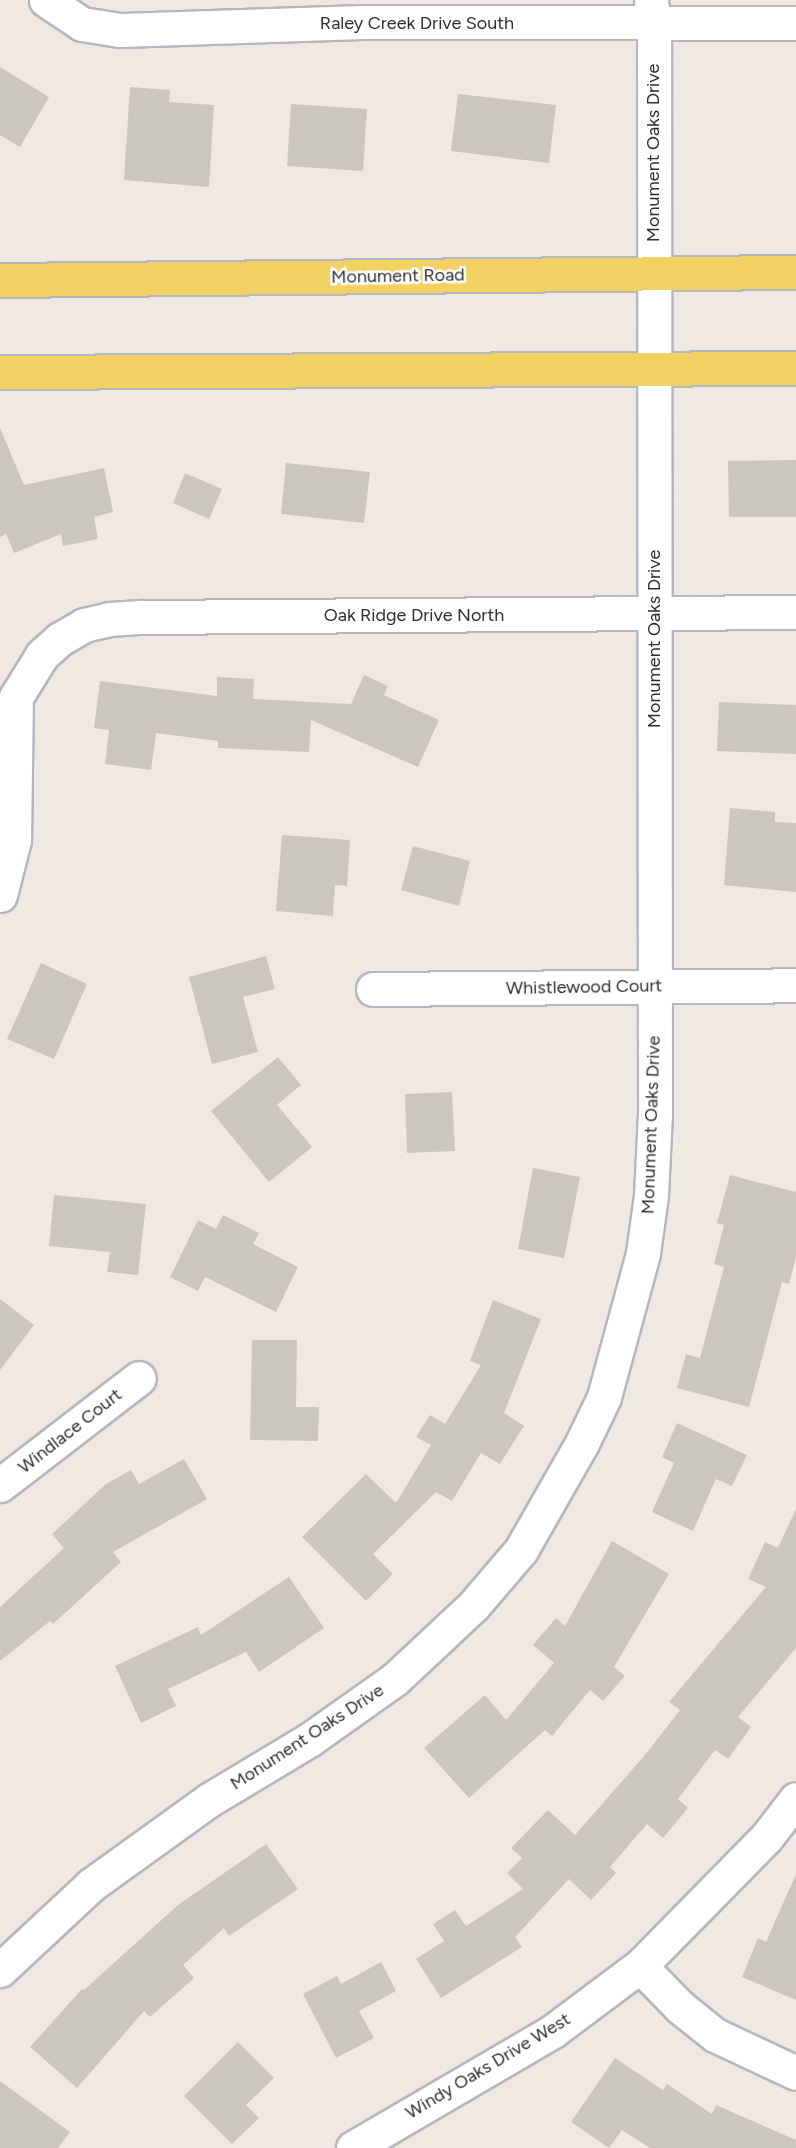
<!DOCTYPE html>
<html>
<head>
<meta charset="utf-8">
<style>
  body { margin:0 }
  #map { position:relative; width:796px; height:2148px; overflow:hidden; background:#efe9e1; font-family:Figtree,sans-serif }
  div>[style] { position:absolute }
  [style*='--x'] { left:calc(var(--x)*1px); top:calc(var(--y)*1px); width:calc(var(--w)*1px); rotate:calc(var(--a)*1deg) }
  .building>* { inset:0; background:#cbc7bf }
  .roads { filter:drop-shadow(2px 0 #b4b7c1) drop-shadow(-2px 0 #b4b7c1) drop-shadow(0 2px #b4b7c1) drop-shadow(0 -2px #b4b7c1) }
  .minor>* { height:33px; margin:-16.5px; padding:0 16.5px; transform-origin:16.5px; border-radius:16.5px; background:#fff }
  .major>* { height:33px; margin:-16.5px; padding:0 16.5px; transform-origin:16.5px; border-radius:16.5px; background:#f2d163 }
  span { translate:-50% -50%; white-space:nowrap; text-align:center; line-height:1.15; -webkit-text-stroke:5px #fff; paint-order:stroke }
  .street-label { font-size:18px; color:#2e2e2e }
</style>
</head>
<body>
<div id="map">
  <div class="building">
    <div style="clip-path:polygon(0 67px,49px 97px,20px 147px,0 135px)"></div>
    <div style="clip-path:polygon(130px 87px,170px 90px,169px 102px,214px 105px,209px 187px,124px 180px)"></div>
    <div style="clip-path:polygon(458px 94px,556px 105px,549px 163px,451px 151px)"></div>
    <div style="clip-path:polygon(291px 104px,367px 109px,363px 171px,287px 166px)"></div>
    <div style="clip-path:polygon(0 428px,24px 485px,104px 468px,113px 512px,94px 517px,98px 539px,63px 546px,61px 534px,14px 553px,6px 534px,0 537px)"></div>
    <div style="clip-path:polygon(796px 460px,796px 517px,729px 517px,728px 461px)"></div>
    <div style="clip-path:polygon(286px 463px,370px 472px,364px 523px,281px 514px)"></div>
    <div style="clip-path:polygon(185px 473px,222px 489px,209px 519px,173px 503px)"></div>
    <div style="clip-path:polygon(364px 675px,388px 686px,384px 695px,439px 720px,418px 767px,311px 720px,309px 752px,218px 748px,218px 741px,156px 733px,151px 770px,105px 764px,109px 730px,94px 728px,100px 681px,217px 696px,217px 677px,254px 679px,253px 699px,351px 704px)"></div>
    <div style="clip-path:polygon(719px 702px,796px 705px,796px 754px,717px 751px)"></div>
    <div style="clip-path:polygon(730px 808px,775px 812px,775px 822px,796px 823px,796px 892px,724px 885px)"></div>
    <div style="clip-path:polygon(282px 835px,350px 840px,347px 886px,335px 885px,333px 916px,276px 911px)"></div>
    <div style="clip-path:polygon(413px 846px,470px 861px,459px 906px,401px 890px)"></div>
    <div style="clip-path:polygon(266px 956px,275px 989px,243px 997px,258px 1052px,212px 1064px,189px 977px)"></div>
    <div style="clip-path:polygon(41px 963px,87px 984px,54px 1059px,7px 1039px)"></div>
    <div style="clip-path:polygon(278px 1057px,301px 1085px,277px 1105px,312px 1147px,269px 1182px,211px 1111px)"></div>
    <div style="clip-path:polygon(452px 1092px,455px 1151px,407px 1153px,405px 1094px)"></div>
    <div style="clip-path:polygon(533px 1168px,580px 1177px,564px 1258px,518px 1249px)"></div>
    <div style="clip-path:polygon(730px 1175px,796px 1192px,796px 1257px,789px 1284px,782px 1282px,749px 1407px,677px 1388px,686px 1354px,700px 1358px,724px 1267px,714px 1264px,724px 1225px,717px 1223px)"></div>
    <div style="clip-path:polygon(54px 1195px,146px 1204px,138px 1275px,107px 1272px,110px 1252px,49px 1246px)"></div>
    <div style="clip-path:polygon(223px 1215px,259px 1233px,253px 1244px,298px 1267px,276px 1312px,205px 1277px,198px 1291px,170px 1277px,198px 1220px,216px 1229px)"></div>
    <div style="clip-path:polygon(0 1299px,34px 1325px,0 1370px)"></div>
    <div style="clip-path:polygon(493px 1300px,541px 1319px,504px 1413px,524px 1426px,500px 1464px,481px 1453px,452px 1501px,436px 1492px,373px 1554px,393px 1574px,366px 1601px,302px 1537px,366px 1474px,396px 1503px,431px 1445px,416px 1437px,430px 1415px,445px 1424px,481px 1365px,470px 1361px)"></div>
    <div style="clip-path:polygon(252px 1340px,297px 1340px,296px 1407px,319px 1407px,318px 1441px,250px 1440px)"></div>
    <div style="clip-path:polygon(677px 1423px,747px 1455px,732px 1486px,716px 1479px,693px 1531px,652px 1512px,674px 1463px,662px 1457px)"></div>
    <div style="clip-path:polygon(184px 1459px,207px 1499px,113px 1552px,121px 1562px,53px 1624px,50px 1621px,0 1661px,0 1607px,64px 1548px,52px 1534px,106px 1484px,131px 1470px,139px 1484px)"></div>
    <div style="clip-path:polygon(796px 1509px,796px 1648px,738px 1717px,751px 1727px,728px 1759px,715px 1750px,678px 1799px,688px 1808px,663px 1838px,647px 1824px,610px 1867px,616px 1873px,591px 1900px,569px 1879px,515px 1937px,522px 1947px,441px 1998px,416px 1959px,444px 1941px,433px 1924px,455px 1910px,466px 1926px,523px 1889px,507px 1873px,522px 1858px,511px 1848px,548px 1810px,575px 1835px,645px 1755px,680px 1710px,669px 1702px,766px 1587px,748px 1579px,765px 1542px,778px 1548px)"></div>
    <div style="clip-path:polygon(612px 1541px,669px 1574px,614px 1667px,625px 1676px,603px 1701px,590px 1690px,552px 1736px,545px 1730px,469px 1798px,424px 1748px,485px 1695px,506px 1720px,554px 1663px,533px 1645px,556px 1618px,565px 1626px)"></div>
    <div style="clip-path:polygon(289px 1577px,324px 1628px,259px 1672px,246px 1652px,168px 1689px,176px 1706px,141px 1723px,115px 1666px,198px 1627px,201px 1635px)"></div>
    <div style="clip-path:polygon(266px 1844px,298px 1889px,229px 1936px,224px 1928px,183px 1965px,194px 1978px,150px 2017px,144px 2011px,77px 2088px,30px 2047px,82px 1989px,84px 1990px,178px 1905px)"></div>
    <div style="clip-path:polygon(796px 1874px,796px 2000px,742px 1977px,758px 1938px,766px 1942px)"></div>
    <div style="clip-path:polygon(381px 1962px,396px 1991px,359px 2011px,374px 2038px,336px 2058px,303px 1994px,337px 1976px,341px 1984px)"></div>
    <div style="clip-path:polygon(238px 2042px,274px 2078px,246px 2105px,259px 2118px,232px 2144px,184px 2096px)"></div>
    <div style="clip-path:polygon(615px 2058px,663px 2090px,667px 2084px,712px 2114px,716px 2105px,796px 2140px,796px 2148px,650px 2148px,622px 2130px,609px 2148px,571px 2122px)"></div>
    <div style="clip-path:polygon(0 2081px,70px 2132px,58px 2148px,0 2148px)"></div>
  </div>
  <div class="roads">
    <div class="minor">
      <div style="--x:46;--y:0;--w:43;--a:33.7"></div>
      <div style="--x:82;--y:24;--w:39;--a:9"></div>
      <div style="--x:121;--y:30;--w:241;--a:-1.9"></div>
      <div style="--x:362;--y:22;--w:434;--a:0.1"></div>
      <div style="--x:0;--y:895;--w:57;--a:-75.7"></div>
      <div style="--x:14;--y:840;--w:143;--a:-89.2"></div>
      <div style="--x:16;--y:697;--w:49;--a:-58.2"></div>
      <div style="--x:42;--y:655;--w:24;--a:-42"></div>
      <div style="--x:60;--y:639;--w:28;--a:-30"></div>
      <div style="--x:84;--y:625;--w:27;--a:-13"></div>
      <div style="--x:110;--y:619;--w:31;--a:-4"></div>
      <div style="--x:141;--y:617;--w:655;--a:-0.44"></div>
      <div style="--x:373;--y:989;--w:423;--a:-0.5"></div>
      <div style="--x:0;--y:1485;--w:175;--a:-37.6"></div>
      <div style="--x:640;--y:1966;--w:57;--a:45.7"></div>
      <div style="--x:680;--y:2007;--w:45;--a:38.7"></div>
      <div style="--x:715;--y:2035;--w:89;--a:25.1"></div>
      <div style="--x:0;--y:1970;--w:125;--a:-43"></div>
      <div style="--x:91;--y:1885;--w:145;--a:-35.8"></div>
      <div style="--x:209;--y:1800;--w:117;--a:-31"></div>
      <div style="--x:309;--y:1740;--w:105;--a:-35.3"></div>
      <div style="--x:395;--y:1679;--w:108;--a:-43.1"></div>
      <div style="--x:474;--y:1605;--w:72;--a:-49.5"></div>
      <div style="--x:521;--y:1550;--w:123;--a:-60.3"></div>
      <div style="--x:582;--y:1443;--w:51;--a:-64.4"></div>
      <div style="--x:604;--y:1397;--w:149;--a:-74.8"></div>
      <div style="--x:643;--y:1253;--w:59;--a:-82.1"></div>
      <div style="--x:651;--y:1195;--w:81;--a:-87.2"></div>
      <div style="--x:655;--y:1114;--w:1089;--a:-90.05"></div>
      <div style="--x:654;--y:25;--w:25;--a:-97"></div>
      <div style="--x:353;--y:2148;--w:232;--a:-30.3"></div>
      <div style="--x:553;--y:2031;--w:109;--a:-36.8"></div>
      <div style="--x:640;--y:1966;--w:180;--a:-45.5"></div>
      <div style="--x:766;--y:1838;--w:49;--a:-52.4"></div>
    </div>
    <div class="major">
      <div style="--x:0;--y:280;--w:796;--a:-0.58"></div>
      <div style="--x:0;--y:372;--w:796;--a:-0.29"></div>
    </div>
  </div>
  <div class="street-label">
    <span style="left:417px;top:23px">Raley Creek Drive South</span>
    <span style="left:653px;top:153px;rotate:-90deg">Monument Oaks Drive</span>
    <span style="left:398px;top:276px;rotate:-1deg">Monument Road</span>
    <span style="left:414px;top:615px">Oak Ridge Drive North</span>
    <span style="left:654px;top:639px;rotate:-90deg">Monument Oaks Drive</span>
    <span style="left:584px;top:987px;rotate:-1deg">Whistlewood Court</span>
    <span style="left:651px;top:1125px;rotate:-88deg">Monument Oaks Drive</span>
    <span style="left:70px;top:1431px;rotate:-38deg">Windlace Court</span>
    <span style="left:307px;top:1737px;rotate:-33deg">Monument Oaks Drive</span>
    <span style="left:488px;top:2066px;rotate:-31deg">Windy Oaks Drive West</span>
  </div>
</div>
</body>
</html>
